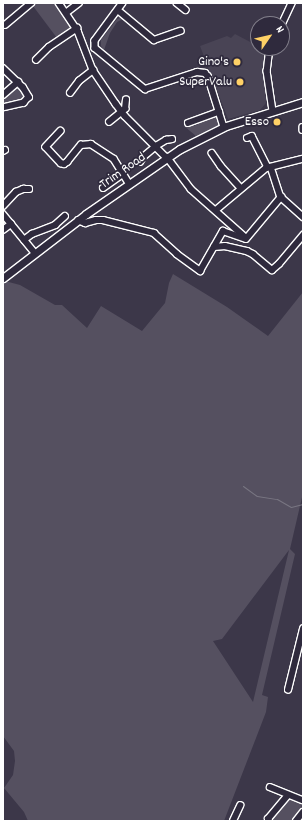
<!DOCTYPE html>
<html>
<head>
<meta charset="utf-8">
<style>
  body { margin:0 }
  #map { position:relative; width:306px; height:824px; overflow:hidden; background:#3c3749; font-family:Dekko,sans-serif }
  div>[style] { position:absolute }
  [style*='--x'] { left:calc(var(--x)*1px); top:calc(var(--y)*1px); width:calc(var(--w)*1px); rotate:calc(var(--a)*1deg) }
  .built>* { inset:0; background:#494455 }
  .green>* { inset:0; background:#555060 }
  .stream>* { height:1px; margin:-0.5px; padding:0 0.5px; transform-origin:0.5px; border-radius:0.5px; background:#797682 }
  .roads { filter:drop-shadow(1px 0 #fff) drop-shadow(-1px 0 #fff) drop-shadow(0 1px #fff) drop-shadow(0 -1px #fff) }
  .minor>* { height:5.5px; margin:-2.75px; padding:0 2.75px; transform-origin:2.75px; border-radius:2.75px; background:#2f2a3d }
  .major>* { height:7px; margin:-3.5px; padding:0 3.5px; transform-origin:3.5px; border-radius:3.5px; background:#2f2a3d }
  .dots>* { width:11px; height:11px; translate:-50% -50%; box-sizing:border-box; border:2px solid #2f2a3d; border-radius:50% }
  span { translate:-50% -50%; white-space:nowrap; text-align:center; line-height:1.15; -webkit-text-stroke:3.5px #2f2a3d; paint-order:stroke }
  .poi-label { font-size:14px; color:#fff }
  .right { translate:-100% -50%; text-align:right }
  .street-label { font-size:14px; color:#fff }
  .frame { position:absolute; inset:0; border:4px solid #fff; pointer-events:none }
  .north { position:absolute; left:250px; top:16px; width:40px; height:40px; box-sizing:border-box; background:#2f2a3d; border:1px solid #827f8b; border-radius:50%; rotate:56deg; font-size:11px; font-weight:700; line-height:16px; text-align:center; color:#fff }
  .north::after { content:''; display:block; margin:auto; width:14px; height:18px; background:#ffd166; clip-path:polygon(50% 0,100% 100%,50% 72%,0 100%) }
</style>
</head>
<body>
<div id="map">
  <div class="built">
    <div style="clip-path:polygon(235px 34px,258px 46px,258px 48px,267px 48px,263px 65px,266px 103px,260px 110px,228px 119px,200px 46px,227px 36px,231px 38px)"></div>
  </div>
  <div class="green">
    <div style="clip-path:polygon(36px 3px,55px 3px,71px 25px,70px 29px,57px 38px,33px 6px)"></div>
    <div style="clip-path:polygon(120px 18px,123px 19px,117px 22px,110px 33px,104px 50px,101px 46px,101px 40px,117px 19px)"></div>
    <div style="clip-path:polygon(17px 86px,20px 86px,27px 96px,27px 100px,3px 106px,3px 98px)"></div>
    <div style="clip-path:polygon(215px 116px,219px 118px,221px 124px,196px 136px,184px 126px,192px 123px,194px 126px,200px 123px,200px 120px)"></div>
    <div style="clip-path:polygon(evenodd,173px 274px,227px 307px,268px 336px,303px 292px,303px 493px,290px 549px,295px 554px,262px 695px,268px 697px,266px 712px,224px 821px,28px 821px,24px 812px,4px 788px,13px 775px,15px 761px,14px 751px,3px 736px,3px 282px,5px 281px,20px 285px,55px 305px,62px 305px,87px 328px,101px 306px,142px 331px,165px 303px,169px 283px,173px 274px,289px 550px,253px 702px,213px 641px,222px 639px,289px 550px)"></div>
    <div style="clip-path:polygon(287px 798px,302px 802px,301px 811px,293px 821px,271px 821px,270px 819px)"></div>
  </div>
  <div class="stream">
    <div style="--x:243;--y:486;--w:17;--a:36"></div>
    <div style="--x:257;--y:496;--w:20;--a:9"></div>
    <div style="--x:277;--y:499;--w:16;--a:30"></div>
    <div style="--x:291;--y:507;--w:12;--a:-14"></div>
  </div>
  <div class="roads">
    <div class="minor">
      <div style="--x:59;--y:3;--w:34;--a:56"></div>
      <div style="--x:78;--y:31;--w:42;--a:69"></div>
      <div style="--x:93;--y:70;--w:41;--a:55.9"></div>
      <div style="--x:116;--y:104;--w:15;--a:53"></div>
      <div style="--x:125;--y:116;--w:58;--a:45"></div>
      <div style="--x:123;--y:3;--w:47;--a:126.4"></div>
      <div style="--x:95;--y:41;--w:7;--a:90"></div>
      <div style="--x:95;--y:48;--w:65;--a:39.4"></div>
      <div style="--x:145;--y:89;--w:55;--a:-18.1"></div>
      <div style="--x:197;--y:72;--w:8;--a:7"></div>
      <div style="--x:205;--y:73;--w:4;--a:45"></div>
      <div style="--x:208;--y:76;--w:53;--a:72.6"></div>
      <div style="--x:177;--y:3;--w:11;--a:38"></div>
      <div style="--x:118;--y:10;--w:47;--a:39.8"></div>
      <div style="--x:154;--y:40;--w:28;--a:-19"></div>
      <div style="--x:66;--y:13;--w:16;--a:-38"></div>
      <div style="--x:282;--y:24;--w:23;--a:-65"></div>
      <div style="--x:5;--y:25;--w:34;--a:-40"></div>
      <div style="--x:270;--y:48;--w:23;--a:97"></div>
      <div style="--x:267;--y:71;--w:40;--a:81.5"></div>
      <div style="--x:36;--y:60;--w:18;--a:-45"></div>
      <div style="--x:49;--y:47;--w:34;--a:-34"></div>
      <div style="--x:3;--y:68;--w:28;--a:44"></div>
      <div style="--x:23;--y:87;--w:12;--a:59"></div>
      <div style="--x:29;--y:97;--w:8;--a:130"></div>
      <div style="--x:24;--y:103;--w:22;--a:167"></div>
      <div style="--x:70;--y:93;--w:15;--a:-53"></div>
      <div style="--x:79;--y:81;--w:18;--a:-38"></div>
      <div style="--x:3;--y:95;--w:20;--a:-41"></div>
      <div style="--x:109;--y:122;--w:21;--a:-39"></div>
      <div style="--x:125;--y:109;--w:9;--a:-84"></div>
      <div style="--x:188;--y:123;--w:33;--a:-20"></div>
      <div style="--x:303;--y:127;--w:3;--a:90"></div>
      <div style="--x:61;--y:131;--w:22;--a:133"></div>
      <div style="--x:46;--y:147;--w:22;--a:47"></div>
      <div style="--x:61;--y:163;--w:3;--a:18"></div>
      <div style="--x:64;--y:164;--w:4;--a:-34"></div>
      <div style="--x:67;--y:162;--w:22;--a:-51"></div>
      <div style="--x:81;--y:145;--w:10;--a:-6"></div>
      <div style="--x:91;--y:144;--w:27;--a:33"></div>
      <div style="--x:114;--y:159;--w:28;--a:58"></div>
      <div style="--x:247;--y:138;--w:5;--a:-22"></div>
      <div style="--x:252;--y:136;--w:35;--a:63"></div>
      <div style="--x:3;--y:151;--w:2;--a:-27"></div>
      <div style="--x:212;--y:153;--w:16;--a:55"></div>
      <div style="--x:221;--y:166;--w:30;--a:48"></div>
      <div style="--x:167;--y:157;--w:40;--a:53"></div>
      <div style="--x:191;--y:189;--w:72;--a:41.6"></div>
      <div style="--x:140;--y:162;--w:6;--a:-59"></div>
      <div style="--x:143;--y:157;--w:17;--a:-40"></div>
      <div style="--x:156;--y:146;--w:12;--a:-31"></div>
      <div style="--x:166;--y:140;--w:6;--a:-9"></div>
      <div style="--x:271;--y:167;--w:32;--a:72"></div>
      <div style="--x:281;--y:197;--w:30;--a:42"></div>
      <div style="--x:103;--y:188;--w:24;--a:-35"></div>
      <div style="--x:3;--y:206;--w:19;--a:-47"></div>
      <div style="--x:16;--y:192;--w:8;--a:-23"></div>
      <div style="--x:23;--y:189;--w:6;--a:0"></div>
      <div style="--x:216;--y:210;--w:65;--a:-40"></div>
      <div style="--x:266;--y:168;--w:38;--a:-14"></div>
      <div style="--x:3;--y:214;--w:50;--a:50.6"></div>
      <div style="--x:78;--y:220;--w:8;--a:23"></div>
      <div style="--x:85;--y:223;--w:11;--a:-15"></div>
      <div style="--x:96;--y:220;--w:7;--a:0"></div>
      <div style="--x:103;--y:220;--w:53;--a:14.3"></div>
      <div style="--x:154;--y:233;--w:31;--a:42"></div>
      <div style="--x:177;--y:254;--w:29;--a:36"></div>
      <div style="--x:200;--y:271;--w:46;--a:-60.1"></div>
      <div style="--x:223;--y:231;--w:24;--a:19"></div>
      <div style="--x:3;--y:230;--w:10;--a:-37"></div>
      <div style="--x:246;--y:239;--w:55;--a:-50.2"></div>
      <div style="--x:24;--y:240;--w:10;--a:-37"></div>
      <div style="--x:32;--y:234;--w:25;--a:-21"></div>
      <div style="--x:55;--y:225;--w:13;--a:-42"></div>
      <div style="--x:214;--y:247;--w:11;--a:-5"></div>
      <div style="--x:225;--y:246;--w:23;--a:13"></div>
      <div style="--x:247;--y:251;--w:7;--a:27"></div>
      <div style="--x:253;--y:254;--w:25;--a:40"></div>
      <div style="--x:272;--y:270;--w:9;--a:-41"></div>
      <div style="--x:279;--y:264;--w:38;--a:-50"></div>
      <div style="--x:288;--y:690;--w:63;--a:-76.2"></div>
      <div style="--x:270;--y:787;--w:35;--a:22"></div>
      <div style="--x:233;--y:821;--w:17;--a:-65"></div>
      <div style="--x:269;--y:821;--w:2;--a:-117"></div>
      <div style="--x:268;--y:819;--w:31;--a:-50"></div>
      <div style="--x:296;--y:821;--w:11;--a:-52"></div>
    </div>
    <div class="major">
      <div style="--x:3;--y:278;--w:105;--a:-37.6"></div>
      <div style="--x:86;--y:214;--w:114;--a:-34.7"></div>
      <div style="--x:180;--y:149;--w:51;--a:-26.6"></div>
      <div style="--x:226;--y:126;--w:81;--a:-17.3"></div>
    </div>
  </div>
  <div class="dots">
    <div style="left:237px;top:62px;background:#ffd166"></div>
    <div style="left:240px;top:82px;background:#ffd166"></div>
    <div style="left:277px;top:122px;background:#ffd166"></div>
  </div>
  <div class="poi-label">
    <span class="right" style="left:229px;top:62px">Gino's</span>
    <span class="right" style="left:232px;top:82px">SuperValu</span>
    <span class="right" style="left:269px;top:122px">Esso</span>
  </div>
  <div class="street-label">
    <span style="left:123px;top:171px;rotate:-35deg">Trim Road</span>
  </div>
  <div class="frame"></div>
  <div class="north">N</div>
</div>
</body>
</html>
